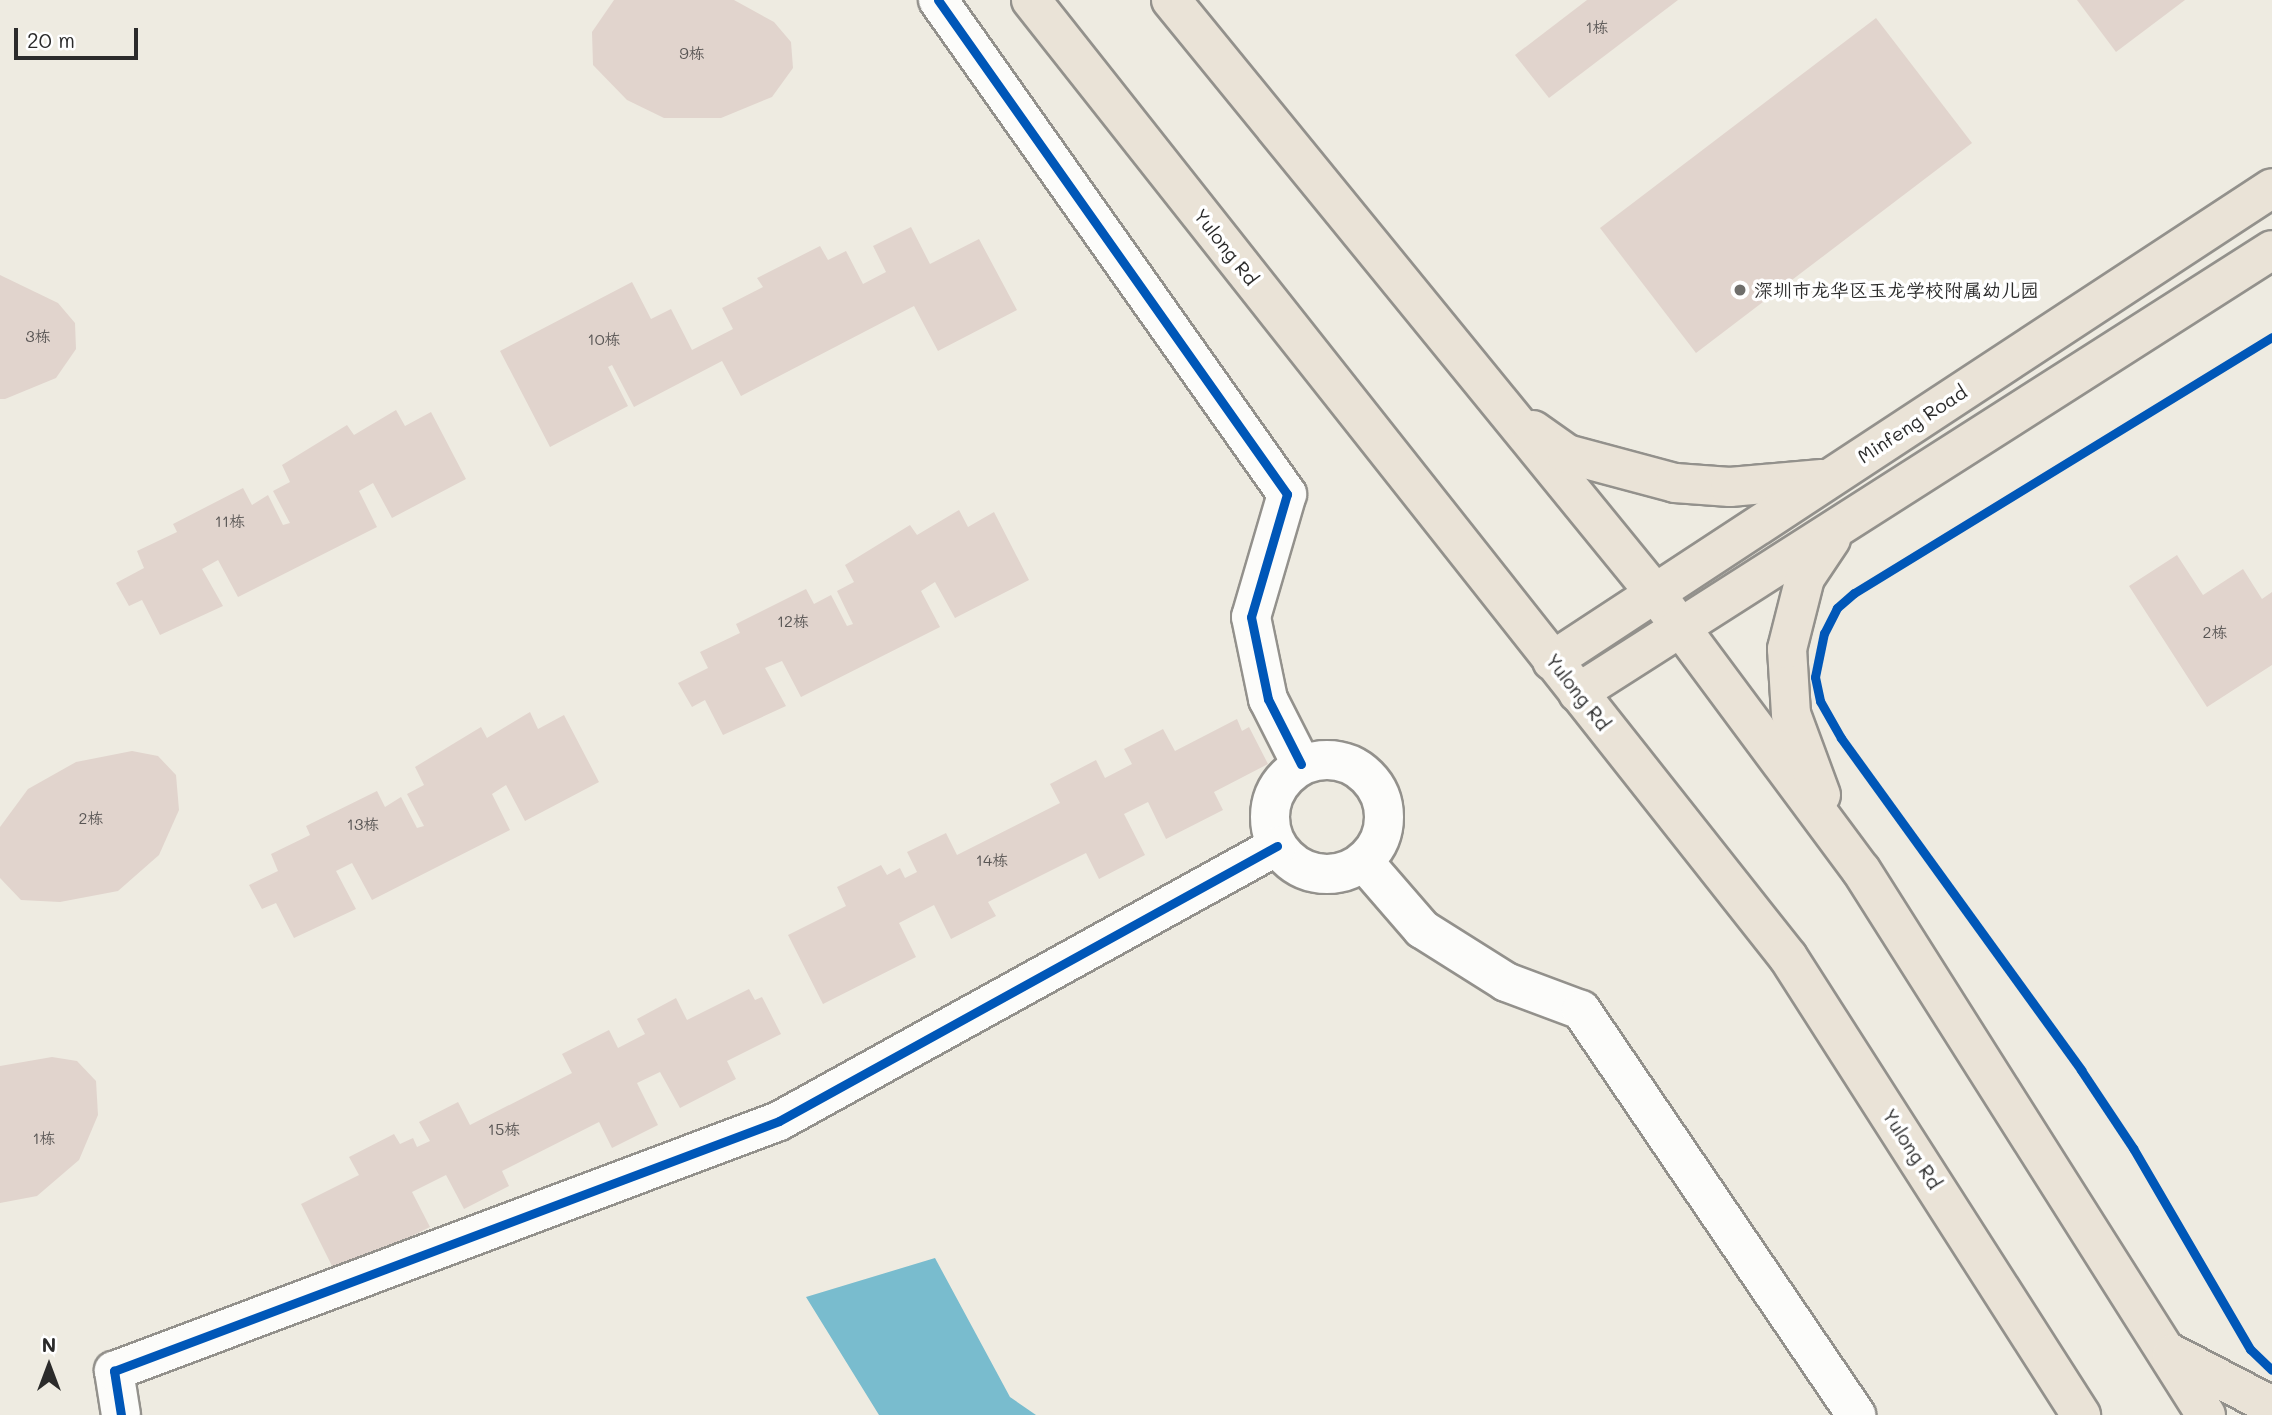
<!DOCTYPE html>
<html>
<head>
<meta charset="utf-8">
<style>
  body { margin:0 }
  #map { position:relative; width:2272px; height:1415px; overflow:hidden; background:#eeebe1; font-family:Mali,"LXGW WenKai TC",sans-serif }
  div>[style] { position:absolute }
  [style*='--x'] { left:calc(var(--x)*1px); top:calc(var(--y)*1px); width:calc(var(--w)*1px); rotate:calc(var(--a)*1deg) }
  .water>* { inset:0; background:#79bcce }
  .building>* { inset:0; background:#e1d4cd }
  .roads { filter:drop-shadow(2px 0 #93918c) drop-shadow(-2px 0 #93918c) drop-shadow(0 2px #93918c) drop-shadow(0 -2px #93918c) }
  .minor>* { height:38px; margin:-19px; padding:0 19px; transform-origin:19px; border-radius:19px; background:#fcfcfa }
  .minor>.ring { margin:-19px; padding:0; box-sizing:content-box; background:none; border:38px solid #fcfcfa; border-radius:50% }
  .major>* { height:38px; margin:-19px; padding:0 19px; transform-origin:19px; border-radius:19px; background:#eae3d7 }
  .cycleway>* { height:9px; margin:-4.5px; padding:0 4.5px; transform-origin:4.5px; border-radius:4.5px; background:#0057b8 }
  .dots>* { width:19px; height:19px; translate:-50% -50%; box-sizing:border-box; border:4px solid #fff; border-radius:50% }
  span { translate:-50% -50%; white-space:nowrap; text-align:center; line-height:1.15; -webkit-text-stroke:7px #fff; paint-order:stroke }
  .number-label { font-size:16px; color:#585554 }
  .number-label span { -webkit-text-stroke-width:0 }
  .street-label { font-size:19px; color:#2b2b2b }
  .poi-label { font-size:19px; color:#2b2b2b }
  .left { translate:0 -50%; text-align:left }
  .north { position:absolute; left:14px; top:1331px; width:70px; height:70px; -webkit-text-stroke:5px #fff; paint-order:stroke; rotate:0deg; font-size:19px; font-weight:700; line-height:28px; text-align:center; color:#2b2b2b }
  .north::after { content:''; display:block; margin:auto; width:24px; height:32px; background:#2b2b2b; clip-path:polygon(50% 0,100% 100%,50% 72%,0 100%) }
  .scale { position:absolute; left:14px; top:28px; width:124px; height:32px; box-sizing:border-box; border:4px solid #2b2b2b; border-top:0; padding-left:9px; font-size:21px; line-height:24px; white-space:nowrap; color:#2b2b2b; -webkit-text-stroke:5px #fff; paint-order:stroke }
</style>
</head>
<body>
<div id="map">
  <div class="water">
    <div style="clip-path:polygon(935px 1258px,1010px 1397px,1036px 1415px,879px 1415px,806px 1297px)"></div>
  </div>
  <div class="building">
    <div style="clip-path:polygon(614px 0,734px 0,774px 22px,791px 42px,793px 68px,772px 97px,721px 118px,664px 118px,627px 100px,593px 65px,592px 32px)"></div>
    <div style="clip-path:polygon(1587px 0,1678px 0,1549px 98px,1515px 55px)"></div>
    <div style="clip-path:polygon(2077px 0,2185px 0,2116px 52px)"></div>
    <div style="clip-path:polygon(1876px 18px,1972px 143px,1696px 353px,1600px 228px)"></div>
    <div style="clip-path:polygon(911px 227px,930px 264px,979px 239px,1017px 310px,938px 351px,914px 306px,741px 396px,722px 361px,634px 407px,612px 365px,608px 367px,628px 406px,550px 447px,500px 351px,632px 282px,651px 319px,671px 309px,692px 350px,733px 329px,722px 308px,763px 287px,757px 278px,820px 246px,828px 260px,846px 251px,863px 284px,886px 272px,873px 246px)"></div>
    <div style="clip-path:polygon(0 275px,58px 303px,75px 323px,76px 349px,56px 378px,5px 399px,0 399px)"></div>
    <div style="clip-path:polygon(396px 410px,405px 426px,431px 412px,466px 479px,392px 518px,373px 483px,359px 491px,377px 527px,238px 597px,218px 560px,202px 569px,223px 606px,160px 635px,142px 600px,129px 606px,116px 583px,144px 568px,137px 551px,177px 532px,173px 524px,243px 488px,252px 505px,268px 495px,283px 525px,290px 523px,273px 491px,290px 482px,282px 465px,347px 425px,354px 435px)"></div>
    <div style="clip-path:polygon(959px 510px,968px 527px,994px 512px,1029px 580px,955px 618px,935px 582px,921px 591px,940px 627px,801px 697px,782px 661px,765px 668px,786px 706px,723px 735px,705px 700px,692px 707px,678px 683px,708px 668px,700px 652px,740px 633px,736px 624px,806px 589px,814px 604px,831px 595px,847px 626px,853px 624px,837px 591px,854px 582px,845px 565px,910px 525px,917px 535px)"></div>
    <div style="clip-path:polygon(2177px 555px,2203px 595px,2243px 569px,2262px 599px,2272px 592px,2272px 665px,2207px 707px,2129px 586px)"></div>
    <div style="clip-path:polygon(530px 712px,538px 729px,564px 715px,599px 782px,525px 821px,506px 785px,492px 794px,510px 830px,372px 900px,352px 863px,336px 871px,356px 909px,294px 938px,276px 903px,262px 909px,249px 885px,278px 871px,271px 854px,310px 835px,306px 826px,377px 791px,385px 807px,401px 797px,417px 828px,424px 826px,407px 794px,424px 785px,415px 767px,481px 727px,487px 738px)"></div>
    <div style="clip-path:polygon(1237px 719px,1242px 731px,1249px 727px,1268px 764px,1214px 792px,1223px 810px,1166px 839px,1148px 802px,1124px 814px,1145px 855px,1099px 879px,1086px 853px,988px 902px,996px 916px,951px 939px,934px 905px,899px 923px,916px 957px,823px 1004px,788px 935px,846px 906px,837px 887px,881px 865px,887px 875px,900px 868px,905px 878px,917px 872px,907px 852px,946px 833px,957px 855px,1060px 803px,1050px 784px,1096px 760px,1105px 778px,1132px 764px,1124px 749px,1163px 729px,1175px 751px)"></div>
    <div style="clip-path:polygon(132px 751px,158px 756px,176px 775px,179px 810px,159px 855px,118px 891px,60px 902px,21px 900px,0 878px,0 827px,28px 789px,76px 762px)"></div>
    <div style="clip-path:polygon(749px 989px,755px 1000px,762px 997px,781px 1034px,727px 1061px,736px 1079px,680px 1108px,660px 1072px,637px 1083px,658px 1125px,612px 1148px,599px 1122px,502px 1171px,509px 1186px,464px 1209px,446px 1175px,412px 1192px,430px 1227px,336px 1274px,301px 1204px,359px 1175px,349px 1157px,394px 1134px,400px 1144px,413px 1138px,417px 1147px,430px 1141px,419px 1122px,458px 1102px,470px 1125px,572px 1073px,562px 1054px,609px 1030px,618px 1048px,645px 1034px,637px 1019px,676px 998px,687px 1020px)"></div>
    <div style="clip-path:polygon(52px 1057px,77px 1061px,96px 1081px,98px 1115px,79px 1160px,37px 1196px,0 1203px,0 1066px)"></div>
  </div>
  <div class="roads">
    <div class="minor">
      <div style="--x:938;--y:0;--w:605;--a:54.76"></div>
      <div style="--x:1287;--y:494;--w:128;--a:106.3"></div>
      <div style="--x:1251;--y:617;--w:84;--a:78.3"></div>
      <div style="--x:1268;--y:699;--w:73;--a:63.1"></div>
      <div class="ring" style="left:1270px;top:760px;width:76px;height:76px"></div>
      <div style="--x:1364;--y:862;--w:89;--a:49.1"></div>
      <div style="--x:1422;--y:929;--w:99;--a:32.2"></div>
      <div style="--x:1506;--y:982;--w:80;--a:20.5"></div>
      <div style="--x:1581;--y:1010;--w:490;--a:55.8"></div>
      <div style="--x:121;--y:1415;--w:45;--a:-99"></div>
      <div style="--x:114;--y:1371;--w:710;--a:-20.6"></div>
      <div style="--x:779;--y:1121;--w:569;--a:-28.91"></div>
    </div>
    <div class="major">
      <div style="--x:1031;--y:0;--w:1220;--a:51.66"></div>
      <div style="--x:1788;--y:957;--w:544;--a:57.39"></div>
      <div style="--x:1171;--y:0;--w:765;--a:50.78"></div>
      <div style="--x:1655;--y:593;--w:345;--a:53.4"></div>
      <div style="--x:1861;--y:870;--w:645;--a:57.67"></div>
      <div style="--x:1533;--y:430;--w:42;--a:35.2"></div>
      <div style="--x:1567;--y:454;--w:112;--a:15"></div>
      <div style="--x:1675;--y:483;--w:55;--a:4.2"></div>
      <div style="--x:1730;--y:487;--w:92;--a:-5"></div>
      <div style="--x:1552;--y:661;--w:861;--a:-33.3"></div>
      <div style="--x:1578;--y:693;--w:823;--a:-32.55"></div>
      <div style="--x:1821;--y:795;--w:86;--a:-110.3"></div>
      <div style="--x:1791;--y:714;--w:65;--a:-93.5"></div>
      <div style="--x:1787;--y:649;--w:73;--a:-75.8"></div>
      <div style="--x:1805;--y:578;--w:47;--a:-56.3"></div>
      <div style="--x:2172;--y:1354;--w:113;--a:27.5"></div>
    </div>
  </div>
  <div class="cycleway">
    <div style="--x:938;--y:0;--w:605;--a:54.76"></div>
    <div style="--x:1287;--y:494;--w:128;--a:106.3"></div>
    <div style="--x:1251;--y:617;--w:84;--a:78.3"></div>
    <div style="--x:1268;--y:699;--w:73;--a:63.1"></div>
    <div style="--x:2272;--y:337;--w:490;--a:148.5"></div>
    <div style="--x:1854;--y:593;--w:23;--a:139"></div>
    <div style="--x:1837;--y:608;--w:28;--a:117"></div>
    <div style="--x:1824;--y:633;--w:45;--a:101.6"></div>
    <div style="--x:1815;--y:677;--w:25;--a:78"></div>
    <div style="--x:1820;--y:701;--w:43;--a:60.4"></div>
    <div style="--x:1841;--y:738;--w:410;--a:54.1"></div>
    <div style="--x:2081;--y:1070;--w:94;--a:56.3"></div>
    <div style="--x:2133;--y:1148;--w:233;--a:59.8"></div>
    <div style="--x:2250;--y:1349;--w:30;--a:44"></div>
    <div style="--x:121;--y:1415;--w:45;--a:-99"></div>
    <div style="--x:114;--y:1371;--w:710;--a:-20.6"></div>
    <div style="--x:779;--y:1121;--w:569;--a:-28.91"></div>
  </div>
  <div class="dots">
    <div style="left:1740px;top:290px;background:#6f6e6b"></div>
  </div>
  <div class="number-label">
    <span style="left:1597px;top:27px">1栋</span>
    <span style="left:692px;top:53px">9栋</span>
    <span style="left:38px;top:336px">3栋</span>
    <span style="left:604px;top:339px">10栋</span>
    <span style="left:230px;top:521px">11栋</span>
    <span style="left:793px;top:621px">12栋</span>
    <span style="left:2215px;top:632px">2栋</span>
    <span style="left:91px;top:818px">2栋</span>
    <span style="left:363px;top:824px">13栋</span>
    <span style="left:992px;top:860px">14栋</span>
    <span style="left:504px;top:1129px">15栋</span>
    <span style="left:44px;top:1138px">1栋</span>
  </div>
  <div class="street-label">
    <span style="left:1226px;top:247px;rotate:52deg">Yulong Rd</span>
    <span style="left:1912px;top:424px;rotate:-33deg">Minfeng Road</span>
    <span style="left:1578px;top:692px;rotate:52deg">Yulong Rd</span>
    <span style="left:1912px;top:1149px;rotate:57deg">Yulong Rd</span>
  </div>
  <div class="poi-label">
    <span class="left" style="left:1754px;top:290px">深圳市龙华区玉龙学校附属幼儿园</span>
  </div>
  <div class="north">N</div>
  <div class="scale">20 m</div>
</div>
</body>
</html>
